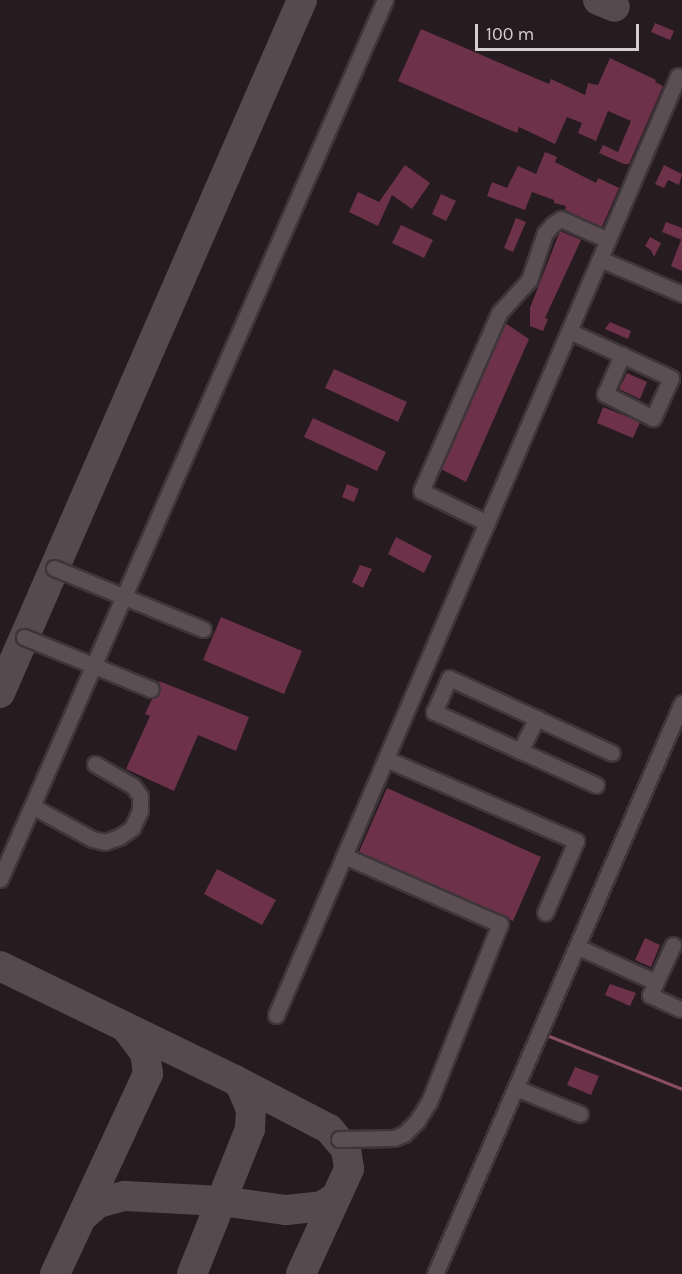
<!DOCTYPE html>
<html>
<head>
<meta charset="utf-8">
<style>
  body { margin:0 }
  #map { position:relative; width:682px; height:1274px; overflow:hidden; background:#261b1f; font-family:Karla,sans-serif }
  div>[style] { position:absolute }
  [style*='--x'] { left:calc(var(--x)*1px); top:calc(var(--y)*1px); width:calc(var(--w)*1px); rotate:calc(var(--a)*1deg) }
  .stream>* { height:3px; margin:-1.5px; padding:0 1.5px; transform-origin:1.5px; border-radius:1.5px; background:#8b4d64 }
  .taxiway>* { height:30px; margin:-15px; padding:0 15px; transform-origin:15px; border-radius:15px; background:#554b4e }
  .building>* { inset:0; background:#6d3249 }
  .roads { filter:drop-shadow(2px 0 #3e3639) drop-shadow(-2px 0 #3e3639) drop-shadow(0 2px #3e3639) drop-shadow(0 -2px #3e3639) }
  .minor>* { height:15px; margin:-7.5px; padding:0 7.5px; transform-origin:7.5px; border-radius:7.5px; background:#5c4f53 }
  span { translate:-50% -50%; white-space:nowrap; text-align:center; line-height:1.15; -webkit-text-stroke:4.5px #261b1f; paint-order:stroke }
  .scale { position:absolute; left:475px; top:24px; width:164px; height:27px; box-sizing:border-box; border:3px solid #d6cfd1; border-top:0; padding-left:8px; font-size:18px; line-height:21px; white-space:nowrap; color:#d6cfd1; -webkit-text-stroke:4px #261b1f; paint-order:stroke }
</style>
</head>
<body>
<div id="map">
  <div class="stream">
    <div style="--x:549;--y:1036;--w:143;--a:21.7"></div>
  </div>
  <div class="taxiway">
    <div style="--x:598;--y:0;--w:18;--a:22"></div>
    <div style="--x:0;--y:693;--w:756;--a:-66.45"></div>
    <div style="--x:0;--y:966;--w:261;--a:25.9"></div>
    <div style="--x:235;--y:1080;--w:8;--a:45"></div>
    <div style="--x:241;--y:1086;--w:25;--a:67"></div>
    <div style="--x:251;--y:1109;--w:20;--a:93"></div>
    <div style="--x:250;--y:1129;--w:156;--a:111.8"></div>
    <div style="--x:235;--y:1080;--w:106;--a:27.5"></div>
    <div style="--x:329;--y:1129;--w:26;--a:50"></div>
    <div style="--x:346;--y:1149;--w:20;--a:81"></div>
    <div style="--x:349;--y:1169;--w:115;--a:114.6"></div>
    <div style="--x:82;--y:1217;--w:21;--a:-41"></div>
    <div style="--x:98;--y:1203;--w:28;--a:-15"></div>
    <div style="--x:125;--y:1196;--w:96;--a:3"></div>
    <div style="--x:221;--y:1201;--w:66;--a:7.9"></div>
    <div style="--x:286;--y:1210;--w:36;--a:-6"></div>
    <div style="--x:322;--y:1206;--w:17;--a:-33"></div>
    <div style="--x:55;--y:1274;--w:221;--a:-65.1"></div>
    <div style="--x:148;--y:1074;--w:21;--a:-98"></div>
    <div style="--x:145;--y:1053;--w:31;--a:-127"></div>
  </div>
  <div class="building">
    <div style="clip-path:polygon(655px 23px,674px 31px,670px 40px,651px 32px)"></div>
    <div style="clip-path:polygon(421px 29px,549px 84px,551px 79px,585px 95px,588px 83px,598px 85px,610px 58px,656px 80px,655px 82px,663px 86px,629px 164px,624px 164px,599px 153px,603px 145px,618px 152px,631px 121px,608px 111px,596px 141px,578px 133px,582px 123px,567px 117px,555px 144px,519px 127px,517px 133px,398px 81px)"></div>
    <div style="clip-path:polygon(545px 152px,557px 157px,555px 162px,596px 183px,598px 178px,619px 188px,602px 227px,565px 210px,566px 206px,554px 203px,554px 200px,532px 192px,525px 210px,487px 196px,492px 182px,507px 188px,518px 166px,536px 174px)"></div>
    <div style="clip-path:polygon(405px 165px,430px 183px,412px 209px,392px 195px,378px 226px,349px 212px,358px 192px,379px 202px)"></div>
    <div style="clip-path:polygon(664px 165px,682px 174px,679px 185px,668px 180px,664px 188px,655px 184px)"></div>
    <div style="clip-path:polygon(441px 194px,456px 201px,446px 221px,432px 214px)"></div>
    <div style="clip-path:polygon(516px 218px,526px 222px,513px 252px,504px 248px)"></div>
    <div style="clip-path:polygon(666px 222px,682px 228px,682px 240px,662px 232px)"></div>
    <div style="clip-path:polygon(401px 225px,433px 240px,424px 258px,392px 243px)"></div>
    <div style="clip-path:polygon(560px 231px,581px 240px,545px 318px,548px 319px,543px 331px,530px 326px,530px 308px)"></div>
    <div style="clip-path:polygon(650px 237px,661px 243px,654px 257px,651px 250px,645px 246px)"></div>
    <div style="clip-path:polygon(681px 240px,682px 240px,682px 271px,671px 266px)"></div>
    <div style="clip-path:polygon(610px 322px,631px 331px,628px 339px,605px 329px)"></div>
    <div style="clip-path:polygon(505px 323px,529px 339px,466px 482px,441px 469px)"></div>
    <div style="clip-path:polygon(334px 369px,407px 402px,398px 422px,325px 388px)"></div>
    <div style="clip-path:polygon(627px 373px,647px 382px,640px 399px,619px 389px)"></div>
    <div style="clip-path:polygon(603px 407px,640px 422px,633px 438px,597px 423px)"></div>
    <div style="clip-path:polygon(313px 418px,386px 452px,377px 471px,304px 437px)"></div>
    <div style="clip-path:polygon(347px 484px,359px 489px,354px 502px,342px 497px)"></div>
    <div style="clip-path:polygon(396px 537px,432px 556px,424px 573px,388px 554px)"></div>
    <div style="clip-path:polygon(360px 565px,372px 569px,363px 588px,352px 582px)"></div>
    <div style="clip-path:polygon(221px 617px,302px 651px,284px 694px,203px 660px)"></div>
    <div style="clip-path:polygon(159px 681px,249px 717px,236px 751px,198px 735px,174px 791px,126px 769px,150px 716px,145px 714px,152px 699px,160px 692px)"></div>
    <div style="clip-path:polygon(387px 788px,541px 857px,513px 921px,359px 852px)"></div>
    <div style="clip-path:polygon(217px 869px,276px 900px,262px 925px,204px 894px)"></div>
    <div style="clip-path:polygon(645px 938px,660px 945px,651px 967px,635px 960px)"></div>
    <div style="clip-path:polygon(610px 984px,636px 993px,630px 1006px,605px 995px)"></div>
    <div style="clip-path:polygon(575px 1067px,599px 1076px,591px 1095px,567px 1085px)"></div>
  </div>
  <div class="roads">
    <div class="minor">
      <div style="--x:600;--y:259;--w:89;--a:23.1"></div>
      <div style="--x:569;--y:331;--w:58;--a:24.4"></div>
      <div style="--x:622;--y:355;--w:54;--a:25.1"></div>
      <div style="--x:671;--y:378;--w:44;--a:114.2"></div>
      <div style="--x:653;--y:418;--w:54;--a:-153.4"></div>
      <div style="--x:605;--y:394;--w:43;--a:-66.4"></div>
      <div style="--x:487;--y:523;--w:73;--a:-154.1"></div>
      <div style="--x:421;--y:491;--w:194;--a:-66.3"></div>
      <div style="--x:499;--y:313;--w:45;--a:-47.7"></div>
      <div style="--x:529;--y:280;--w:50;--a:-71.2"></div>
      <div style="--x:545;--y:233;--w:12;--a:-48"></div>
      <div style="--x:553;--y:224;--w:9;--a:-32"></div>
      <div style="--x:561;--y:219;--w:51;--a:24.1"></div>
      <div style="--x:54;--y:568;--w:161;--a:22.3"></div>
      <div style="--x:24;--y:637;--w:137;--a:22.3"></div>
      <div style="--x:520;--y:751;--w:37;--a:-63"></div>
      <div style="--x:386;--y:759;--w:207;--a:23.3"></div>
      <div style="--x:576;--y:841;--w:78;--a:113.3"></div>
      <div style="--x:596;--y:785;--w:178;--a:-155.7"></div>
      <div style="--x:434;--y:712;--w:37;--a:-66"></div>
      <div style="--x:449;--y:678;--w:179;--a:24.7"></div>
      <div style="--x:32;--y:806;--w:68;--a:28.8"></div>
      <div style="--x:92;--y:839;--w:13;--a:13"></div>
      <div style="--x:105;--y:842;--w:15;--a:-20"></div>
      <div style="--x:119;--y:837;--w:16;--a:-35"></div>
      <div style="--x:132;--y:828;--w:19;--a:-65"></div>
      <div style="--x:140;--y:811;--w:15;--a:-90"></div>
      <div style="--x:140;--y:796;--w:12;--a:-125"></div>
      <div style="--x:133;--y:786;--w:44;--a:-149.9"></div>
      <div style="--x:0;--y:879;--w:960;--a:-66.35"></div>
      <div style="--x:673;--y:945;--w:55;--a:114.7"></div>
      <div style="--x:650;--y:995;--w:33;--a:25"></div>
      <div style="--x:578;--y:947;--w:85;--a:24.2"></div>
      <div style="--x:276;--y:1015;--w:1021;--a:-66.82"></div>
      <div style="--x:678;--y:76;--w:4;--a:27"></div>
      <div style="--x:516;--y:1088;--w:69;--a:22.1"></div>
      <div style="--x:339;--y:1139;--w:55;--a:-1"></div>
      <div style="--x:394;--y:1138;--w:11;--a:-22"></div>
      <div style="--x:404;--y:1134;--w:18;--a:-45"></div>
      <div style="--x:417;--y:1121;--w:22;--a:-58"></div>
      <div style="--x:429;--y:1102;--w:192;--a:-68.3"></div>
      <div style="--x:500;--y:924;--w:170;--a:-156.4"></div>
      <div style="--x:435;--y:1274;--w:622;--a:-66.61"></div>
    </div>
  </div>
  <div class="scale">100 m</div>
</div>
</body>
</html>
